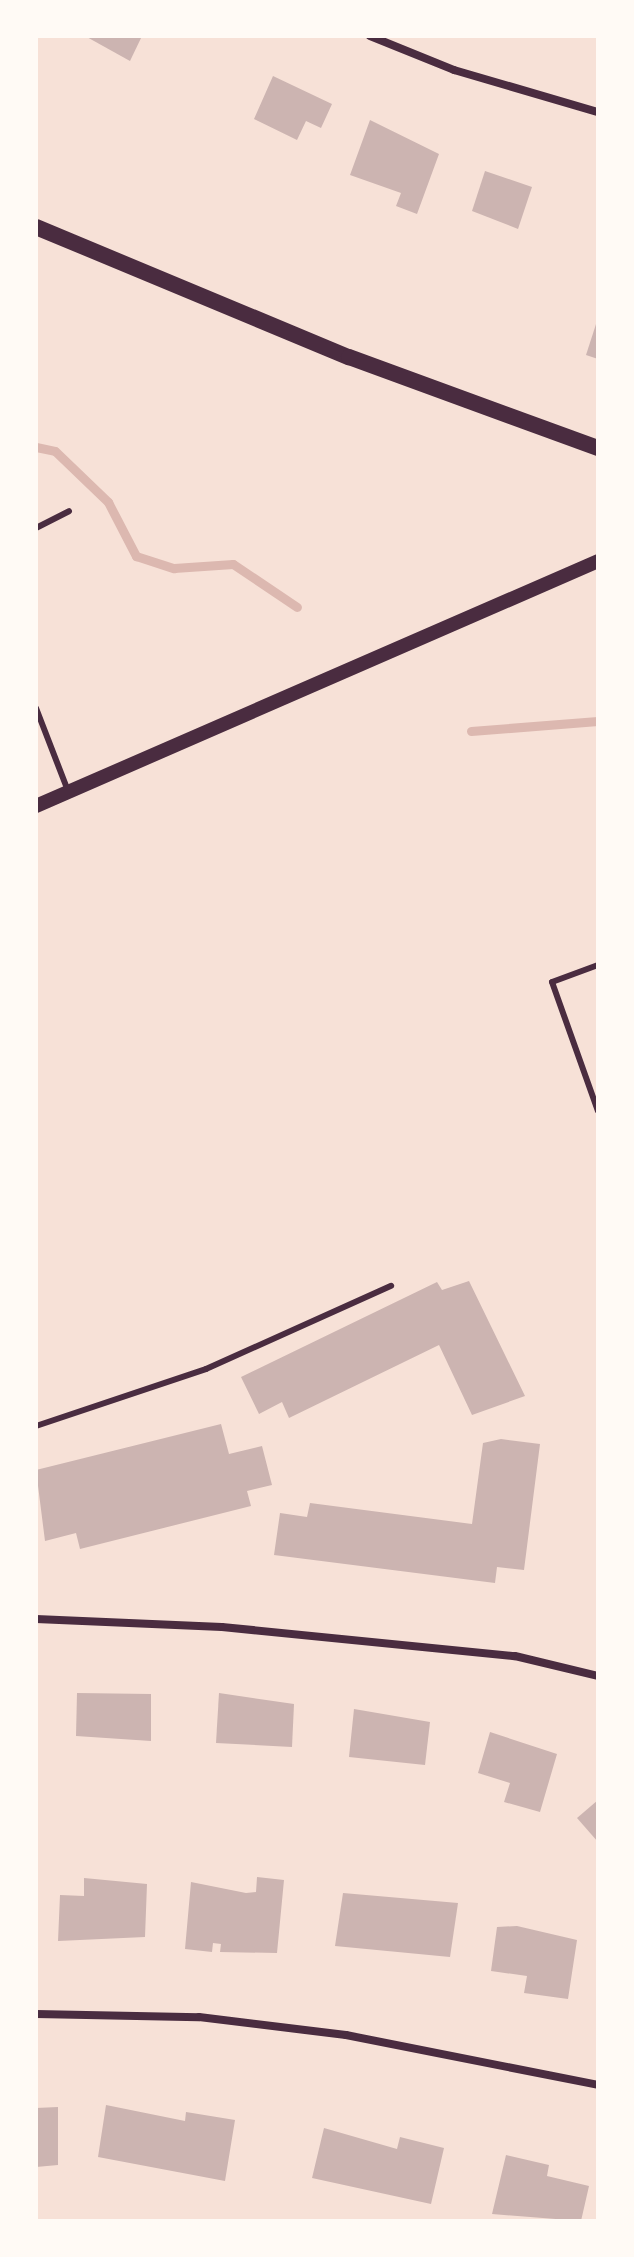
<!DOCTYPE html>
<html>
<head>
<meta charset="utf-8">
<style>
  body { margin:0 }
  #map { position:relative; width:634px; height:2257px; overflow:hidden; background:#f7e1d7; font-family:Helvetica,sans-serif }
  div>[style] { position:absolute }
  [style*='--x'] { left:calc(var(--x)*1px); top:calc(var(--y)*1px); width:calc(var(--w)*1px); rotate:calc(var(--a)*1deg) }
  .stream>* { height:9px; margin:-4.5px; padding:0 4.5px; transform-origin:4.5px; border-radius:4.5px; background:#dcb8b0 }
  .building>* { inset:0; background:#ccb4b1 }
  .service>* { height:6px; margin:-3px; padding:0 3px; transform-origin:3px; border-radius:3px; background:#4a2c40 }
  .minor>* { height:8px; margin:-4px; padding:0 4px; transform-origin:4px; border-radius:4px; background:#4a2c40 }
  .tertiary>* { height:14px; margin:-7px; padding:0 7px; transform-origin:7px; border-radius:7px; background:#4a2c40 }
  .secondary>* { height:16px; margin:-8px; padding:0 8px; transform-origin:8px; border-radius:8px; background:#4a2c40 }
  span { translate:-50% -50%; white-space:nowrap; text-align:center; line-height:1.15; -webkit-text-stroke:8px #fffaf5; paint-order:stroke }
  .frame { position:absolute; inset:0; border:38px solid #fffaf5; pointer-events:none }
</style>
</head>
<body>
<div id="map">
  <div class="stream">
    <div style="--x:36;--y:447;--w:19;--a:12"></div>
    <div style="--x:55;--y:451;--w:74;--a:43.9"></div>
    <div style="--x:108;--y:502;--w:61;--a:62.6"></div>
    <div style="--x:136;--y:556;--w:40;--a:18"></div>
    <div style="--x:174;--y:568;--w:59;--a:-3.9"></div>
    <div style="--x:233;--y:564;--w:77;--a:33.9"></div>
    <div style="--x:471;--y:731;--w:127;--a:-4.5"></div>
  </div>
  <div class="building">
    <div style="clip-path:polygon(85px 36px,142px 36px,130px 61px)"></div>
    <div style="clip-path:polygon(273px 76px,332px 104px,321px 128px,306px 121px,297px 140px,254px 119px)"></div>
    <div style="clip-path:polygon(370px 120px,439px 154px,417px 214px,396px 206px,401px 193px,350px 175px)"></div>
    <div style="clip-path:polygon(485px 171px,532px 187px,518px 229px,472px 211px)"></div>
    <div style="clip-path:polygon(597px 321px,598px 321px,598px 359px,586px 355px)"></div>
    <div style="clip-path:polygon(469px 1281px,525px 1396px,472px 1415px,439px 1345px,289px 1418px,282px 1402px,259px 1414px,241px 1377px,437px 1282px,442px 1290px)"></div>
    <div style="clip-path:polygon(221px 1424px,229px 1454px,262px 1446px,272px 1485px,247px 1491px,251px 1506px,80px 1549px,76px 1533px,45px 1541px,36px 1470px)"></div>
    <div style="clip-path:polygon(501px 1439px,540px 1444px,524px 1570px,497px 1567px,495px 1583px,274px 1555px,280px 1513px,307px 1517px,310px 1503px,472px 1524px,483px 1443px)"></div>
    <div style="clip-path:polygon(77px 1693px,151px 1694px,151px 1741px,76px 1736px)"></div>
    <div style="clip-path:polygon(219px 1693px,294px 1704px,292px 1747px,216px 1743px)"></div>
    <div style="clip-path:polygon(354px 1709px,430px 1722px,425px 1765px,349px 1757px)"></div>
    <div style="clip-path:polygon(490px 1732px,557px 1754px,540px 1812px,504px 1802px,510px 1783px,478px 1773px)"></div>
    <div style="clip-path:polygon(598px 1800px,598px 1842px,577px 1818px)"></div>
    <div style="clip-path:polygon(257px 1877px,284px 1880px,277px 1953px,220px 1952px,221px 1944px,213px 1943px,212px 1952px,185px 1949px,191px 1882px,246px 1893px,256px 1892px)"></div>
    <div style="clip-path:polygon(84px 1878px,147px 1884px,145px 1937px,58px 1941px,60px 1895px,84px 1896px)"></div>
    <div style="clip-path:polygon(343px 1893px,458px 1903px,450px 1957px,335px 1946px)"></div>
    <div style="clip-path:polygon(517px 1926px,577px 1940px,568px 1999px,524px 1993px,527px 1976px,491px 1971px,497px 1927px)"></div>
    <div style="clip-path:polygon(106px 2105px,185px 2121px,186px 2112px,235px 2120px,225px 2181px,98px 2157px)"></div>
    <div style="clip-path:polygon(58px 2107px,58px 2165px,36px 2167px,36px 2108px)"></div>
    <div style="clip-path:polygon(324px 2128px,397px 2149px,400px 2137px,444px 2148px,431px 2204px,312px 2178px)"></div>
    <div style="clip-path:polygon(506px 2155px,549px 2165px,547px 2176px,589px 2186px,581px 2221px,492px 2214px)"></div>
  </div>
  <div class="service">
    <div style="--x:36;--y:528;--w:37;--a:-27"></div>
    <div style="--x:36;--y:708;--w:89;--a:68.9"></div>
    <div style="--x:598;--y:965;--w:49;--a:159.7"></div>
    <div style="--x:552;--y:982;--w:137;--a:70.4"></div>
    <div style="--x:36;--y:1426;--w:179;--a:-18.5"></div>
    <div style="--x:206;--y:1369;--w:203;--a:-24.2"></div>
  </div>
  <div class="minor">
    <div style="--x:370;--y:36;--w:91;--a:22"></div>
    <div style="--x:454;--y:70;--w:150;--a:16.3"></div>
    <div style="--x:36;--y:1619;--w:186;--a:2.5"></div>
    <div style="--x:222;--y:1627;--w:294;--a:5.7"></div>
    <div style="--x:515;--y:1656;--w:85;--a:13.5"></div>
    <div style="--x:36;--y:2014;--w:163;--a:1.1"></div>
    <div style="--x:199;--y:2017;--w:148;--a:7"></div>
    <div style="--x:346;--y:2035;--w:257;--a:11.2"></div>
  </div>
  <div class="tertiary">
    <div style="--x:36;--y:806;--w:613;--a:-23.55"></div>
  </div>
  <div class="secondary">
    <div style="--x:36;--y:227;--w:339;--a:22.6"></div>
    <div style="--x:349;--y:357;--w:265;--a:20.1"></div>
  </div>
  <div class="frame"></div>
</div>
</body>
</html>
